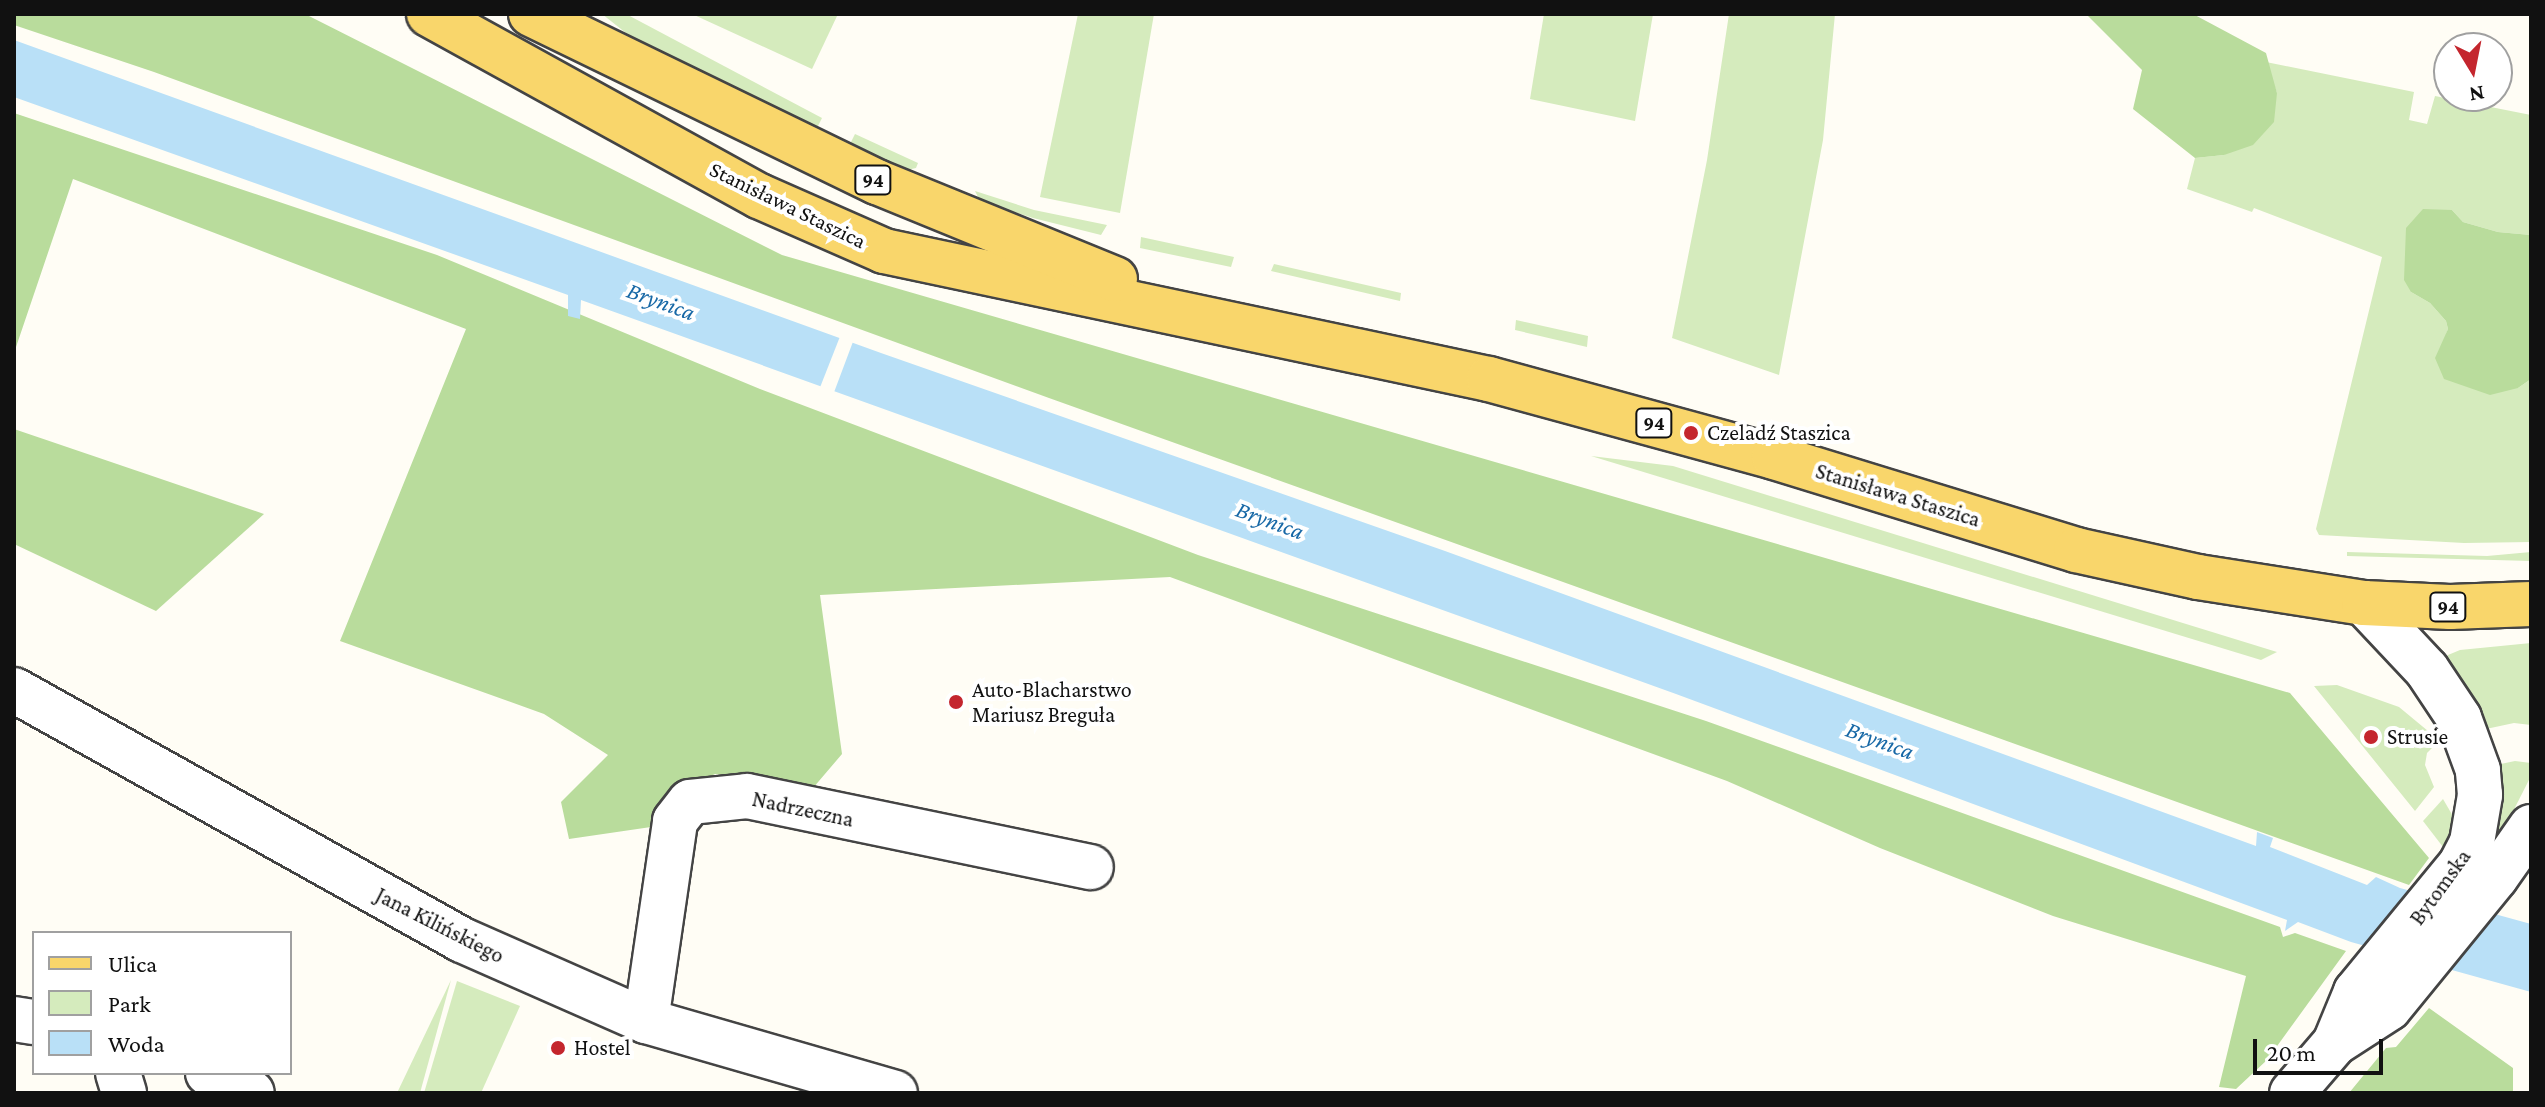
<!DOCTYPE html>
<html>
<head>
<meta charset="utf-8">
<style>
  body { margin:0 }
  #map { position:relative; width:2545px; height:1107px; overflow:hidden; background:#fffdf5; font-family:"Crimson Pro",serif }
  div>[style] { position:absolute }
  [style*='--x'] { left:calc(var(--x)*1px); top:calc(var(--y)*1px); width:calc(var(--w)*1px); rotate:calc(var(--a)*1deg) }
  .green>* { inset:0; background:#d5ebbd }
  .forest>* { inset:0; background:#b9dc9c }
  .water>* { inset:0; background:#b9e0f7 }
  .pier>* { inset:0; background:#fffdf5 }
  .roads { filter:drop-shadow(2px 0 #444) drop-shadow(-2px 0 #444) drop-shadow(0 2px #444) drop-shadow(0 -2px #444) }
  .street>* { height:44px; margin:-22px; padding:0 22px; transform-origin:22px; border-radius:22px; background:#fff }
  .primary>* { height:44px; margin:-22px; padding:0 22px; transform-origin:22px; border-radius:22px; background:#f9d66b }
  .dots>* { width:22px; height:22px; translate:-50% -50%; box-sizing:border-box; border:4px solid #fff; border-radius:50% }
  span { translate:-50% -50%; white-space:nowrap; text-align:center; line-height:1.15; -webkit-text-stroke:8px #fff; paint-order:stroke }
  .shield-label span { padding:2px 6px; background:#fff; border:2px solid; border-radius:6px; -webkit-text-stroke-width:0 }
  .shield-label { font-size:20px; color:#111; font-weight:700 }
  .street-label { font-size:22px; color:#111 }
  .poi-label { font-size:22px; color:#111 }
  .left { translate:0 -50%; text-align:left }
  .water-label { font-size:24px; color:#1768a6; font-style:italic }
  .frame { position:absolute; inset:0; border:16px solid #111; pointer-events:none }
  .legend { position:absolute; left:32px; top:931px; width:260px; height:144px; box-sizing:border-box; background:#fff; border:2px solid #a0a0a0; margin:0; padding:10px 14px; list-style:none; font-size:24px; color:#111 }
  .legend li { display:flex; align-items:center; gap:16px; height:40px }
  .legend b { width:40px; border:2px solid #a0a0a0 }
  .north { position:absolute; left:2433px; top:32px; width:80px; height:80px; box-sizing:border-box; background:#fff; border:2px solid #a0a0a0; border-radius:50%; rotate:170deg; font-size:22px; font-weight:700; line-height:32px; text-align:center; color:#111 }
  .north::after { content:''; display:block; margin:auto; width:28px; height:36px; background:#c4262e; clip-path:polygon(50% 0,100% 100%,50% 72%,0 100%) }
  .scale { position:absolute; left:2253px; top:1039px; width:130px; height:36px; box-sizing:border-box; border:4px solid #111; border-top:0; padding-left:10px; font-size:24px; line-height:28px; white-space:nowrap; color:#111; -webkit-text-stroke:6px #fff; paint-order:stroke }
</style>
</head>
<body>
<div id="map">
  <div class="green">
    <div style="clip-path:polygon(602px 14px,626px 14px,822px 118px,815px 132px,726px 90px,626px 33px)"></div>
    <div style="clip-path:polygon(692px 14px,838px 14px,812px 69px)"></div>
    <div style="clip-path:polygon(1078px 14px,1154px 14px,1120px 213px,1040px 197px)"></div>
    <div style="clip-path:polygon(1544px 14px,1653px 14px,1635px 121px,1530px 99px)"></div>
    <div style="clip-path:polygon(1729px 14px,1835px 14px,1823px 140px,1779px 375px,1672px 338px,1707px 160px)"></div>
    <div style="clip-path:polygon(2266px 62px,2414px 92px,2409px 120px,2427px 124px,2435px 96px,2531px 115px,2531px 235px,2498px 232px,2463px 222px,2452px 210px,2411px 292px,2430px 303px,2446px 321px,2448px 329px,2443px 343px,2518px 388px,2531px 379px,2531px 542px,2464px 543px,2319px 535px,2316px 529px,2382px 257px,2254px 208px,2252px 212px,2187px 189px,2195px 158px,2224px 155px,2277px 93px)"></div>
    <div style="clip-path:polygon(855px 134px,918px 163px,916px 168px,907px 170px,847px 150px)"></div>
    <div style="clip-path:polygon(975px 191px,1034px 210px,1107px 225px,1101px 235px,1033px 218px,980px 201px)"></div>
    <div style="clip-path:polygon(1141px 237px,1234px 257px,1231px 267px,1140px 248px)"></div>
    <div style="clip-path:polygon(1274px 264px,1401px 293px,1400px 301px,1271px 271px)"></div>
    <div style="clip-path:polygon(1516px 320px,1588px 336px,1587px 347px,1515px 330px)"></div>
    <div style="clip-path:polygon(1591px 456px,1673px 466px,2277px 652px,2261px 660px)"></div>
    <div style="clip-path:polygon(2347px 552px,2487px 556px,2531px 552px,2531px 561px,2347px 556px)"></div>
    <div style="clip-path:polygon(2531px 643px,2531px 725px,2514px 723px,2486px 729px,2444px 666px,2448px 655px,2460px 650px)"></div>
    <div style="clip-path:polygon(2337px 685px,2399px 707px,2428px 731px,2435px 745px,2427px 753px,2425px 765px,2434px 787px,2415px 811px,2314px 686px)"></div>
    <div style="clip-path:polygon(2515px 761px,2531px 763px,2531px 776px,2501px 835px,2491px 830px,2496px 765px)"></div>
    <div style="clip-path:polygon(2443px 799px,2461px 830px,2453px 860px,2423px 821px)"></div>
    <div style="clip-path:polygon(451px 980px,420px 1093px,397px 1093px)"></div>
    <div style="clip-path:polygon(457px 981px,520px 1006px,481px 1093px,424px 1093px)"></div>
  </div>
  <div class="forest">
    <div style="clip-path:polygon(14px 14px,305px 14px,782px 255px,2290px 693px,2429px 858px,2409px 885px,1049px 398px,154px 72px,14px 25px)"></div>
    <div style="clip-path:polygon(2086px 14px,2193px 14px,2266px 53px,2277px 93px,2274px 122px,2253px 145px,2224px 155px,2195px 158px,2133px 109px,2142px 70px)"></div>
    <div style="clip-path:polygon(14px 113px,437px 255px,760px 389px,1198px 555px,1706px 721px,2280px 927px,2283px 937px,2295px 933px,2346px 951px,2267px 1060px,2236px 1089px,2219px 1087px,2246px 976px,2053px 916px,1880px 848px,1727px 781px,1170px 577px,820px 595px,842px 754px,813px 788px,715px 774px,678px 792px,651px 827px,569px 839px,561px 802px,608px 755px,544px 714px,340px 641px,466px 329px,73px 179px,14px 353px)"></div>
    <div style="clip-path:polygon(2423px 209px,2452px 210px,2463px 222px,2498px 232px,2531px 235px,2531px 379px,2518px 388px,2490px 395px,2444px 379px,2435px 358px,2448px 329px,2446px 321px,2430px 303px,2411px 292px,2404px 280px,2406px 228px)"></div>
    <div style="clip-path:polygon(14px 429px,264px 514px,156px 611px,14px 544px)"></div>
    <div style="clip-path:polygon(2429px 1008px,2513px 1068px,2513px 1093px,2349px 1093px,2386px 1048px,2396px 1047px)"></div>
  </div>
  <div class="water">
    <div style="clip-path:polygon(14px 40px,881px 353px,1445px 551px,2256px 846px,2257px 832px,2273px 838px,2270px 847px,2367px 885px,2376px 877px,2400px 888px,2531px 924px,2531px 992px,2351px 942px,2298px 922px,2285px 931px,2287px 920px,1676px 694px,581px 300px,580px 319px,568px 316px,568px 295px,14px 97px)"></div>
  </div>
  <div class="pier">
    <div style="clip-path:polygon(841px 334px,854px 339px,833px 395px,819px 390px)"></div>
  </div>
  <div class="roads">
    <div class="street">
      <div style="--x:14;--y:690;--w:513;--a:29.16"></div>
      <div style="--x:462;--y:940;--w:201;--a:23.8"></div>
      <div style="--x:646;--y:1021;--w:259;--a:16.1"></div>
      <div style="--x:14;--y:1019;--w:20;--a:9"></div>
      <div style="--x:646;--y:1021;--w:202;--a:-81.7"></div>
      <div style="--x:675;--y:821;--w:24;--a:-52"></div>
      <div style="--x:690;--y:802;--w:57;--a:-6"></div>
      <div style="--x:747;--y:796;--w:351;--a:11.7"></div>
      <div style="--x:2335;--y:1043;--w:55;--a:-67.6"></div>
      <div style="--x:2356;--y:992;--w:166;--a:-50.6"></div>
      <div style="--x:2461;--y:864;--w:25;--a:-63"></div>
      <div style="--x:2472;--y:842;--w:48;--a:-80.3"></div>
      <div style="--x:2480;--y:795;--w:25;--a:-95"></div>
      <div style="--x:2478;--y:770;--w:55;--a:-110.1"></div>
      <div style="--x:2459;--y:718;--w:58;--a:-123.7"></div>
      <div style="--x:2427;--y:670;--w:92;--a:-133.2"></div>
      <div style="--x:118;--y:1073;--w:21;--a:73"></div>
      <div style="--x:208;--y:1073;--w:48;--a:24.4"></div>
      <div style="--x:2292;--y:1093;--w:66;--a:-49.3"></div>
      <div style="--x:2335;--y:1043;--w:64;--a:-32.9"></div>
      <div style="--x:2389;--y:1008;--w:169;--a:-50.8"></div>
      <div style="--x:2496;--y:877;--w:61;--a:-55"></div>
    </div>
    <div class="primary">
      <div style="--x:429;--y:14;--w:377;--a:28.9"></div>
      <div style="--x:759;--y:196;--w:137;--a:23.7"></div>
      <div style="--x:884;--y:251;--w:618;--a:11.95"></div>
      <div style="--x:1489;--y:379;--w:295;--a:15.3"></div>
      <div style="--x:1774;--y:457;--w:316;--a:17.1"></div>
      <div style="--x:2076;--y:550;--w:125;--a:12.5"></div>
      <div style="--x:2198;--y:577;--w:168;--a:8.9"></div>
      <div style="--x:2364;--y:603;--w:86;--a:2.7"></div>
      <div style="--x:2450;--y:607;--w:81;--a:-2.1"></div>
      <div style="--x:531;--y:14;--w:385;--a:25.9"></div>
      <div style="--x:877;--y:182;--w:257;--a:22.2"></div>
    </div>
  </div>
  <div class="dots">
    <div style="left:1691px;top:433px;background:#c4262e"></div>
    <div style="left:956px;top:702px;background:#c4262e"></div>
    <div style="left:2371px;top:737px;background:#c4262e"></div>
    <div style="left:558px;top:1048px;background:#c4262e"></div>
  </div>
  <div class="shield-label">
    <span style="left:873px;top:180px">94</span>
    <span style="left:1654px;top:423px">94</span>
    <span style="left:2448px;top:607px">94</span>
  </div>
  <div class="street-label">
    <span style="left:788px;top:205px;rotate:26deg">Stanisława Staszica</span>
    <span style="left:1898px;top:495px;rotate:17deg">Stanisława Staszica</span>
    <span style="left:803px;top:809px;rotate:12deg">Nadrzeczna</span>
    <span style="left:2440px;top:887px;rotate:-54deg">Bytomska</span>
    <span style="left:440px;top:925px;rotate:27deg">Jana Kilińskiego</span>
  </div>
  <div class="poi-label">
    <span class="left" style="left:1707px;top:433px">Czeladź Staszica</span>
    <span class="left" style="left:972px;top:702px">Auto-Blacharstwo<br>Mariusz Breguła</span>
    <span class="left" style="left:2387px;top:737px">Strusie</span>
    <span class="left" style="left:574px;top:1048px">Hostel</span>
  </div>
  <div class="water-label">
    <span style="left:661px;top:301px;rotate:20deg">Brynica</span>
    <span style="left:1270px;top:520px;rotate:20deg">Brynica</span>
    <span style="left:1880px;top:740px;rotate:20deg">Brynica</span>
  </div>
  <div class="frame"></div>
  <ul class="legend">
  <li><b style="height:10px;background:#f9d66b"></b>Ulica</li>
  <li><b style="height:22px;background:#d5ebbd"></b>Park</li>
  <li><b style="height:22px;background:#b9e0f7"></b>Woda</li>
  </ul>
  <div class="north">N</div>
  <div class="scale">20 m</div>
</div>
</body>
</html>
